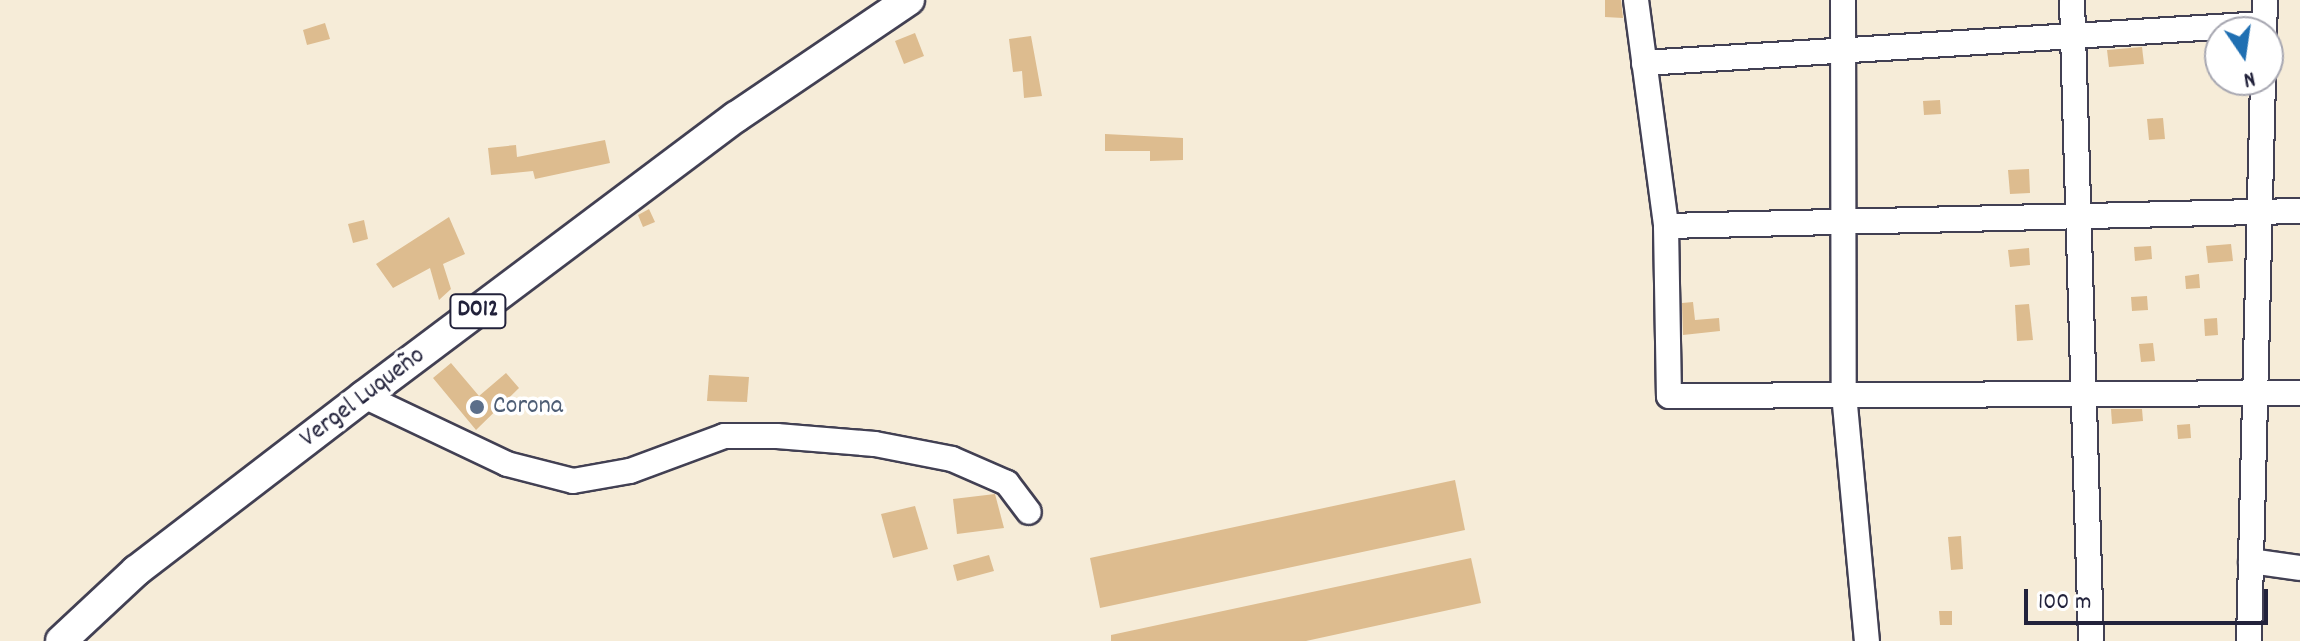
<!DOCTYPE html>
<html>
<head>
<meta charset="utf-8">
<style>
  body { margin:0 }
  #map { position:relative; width:2300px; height:641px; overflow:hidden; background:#f6ecd8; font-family:Dekko,sans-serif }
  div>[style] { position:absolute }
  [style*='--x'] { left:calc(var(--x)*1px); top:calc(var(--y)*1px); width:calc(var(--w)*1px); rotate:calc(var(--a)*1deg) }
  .building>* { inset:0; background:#ddbc8f }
  .roads { filter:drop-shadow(2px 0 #424053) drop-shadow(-2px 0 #424053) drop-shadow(0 2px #424053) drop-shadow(0 -2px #424053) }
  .minor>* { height:24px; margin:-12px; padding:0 12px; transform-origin:12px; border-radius:12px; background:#fff }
  .major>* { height:30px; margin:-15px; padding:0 15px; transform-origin:15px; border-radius:15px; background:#fff }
  .dots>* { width:22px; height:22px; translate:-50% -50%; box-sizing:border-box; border:4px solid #fff; border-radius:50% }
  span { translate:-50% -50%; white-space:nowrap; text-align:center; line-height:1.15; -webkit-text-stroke:7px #fff; paint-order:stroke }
  .shield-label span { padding:2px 6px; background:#fff; border:2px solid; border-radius:6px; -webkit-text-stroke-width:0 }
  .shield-label { font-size:24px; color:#22223b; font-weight:700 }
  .street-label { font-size:26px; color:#22223b }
  .service-label { font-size:26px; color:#4e5e75 }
  .left { translate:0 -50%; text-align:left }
  .north { position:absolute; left:2204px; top:16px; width:80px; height:80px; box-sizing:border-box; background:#fff; border:2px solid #a7a7b1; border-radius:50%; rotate:167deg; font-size:22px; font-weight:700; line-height:32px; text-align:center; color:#22223b }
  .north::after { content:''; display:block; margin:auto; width:28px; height:36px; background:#1f6fb2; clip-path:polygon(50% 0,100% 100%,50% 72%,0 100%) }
  .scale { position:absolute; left:2024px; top:589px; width:244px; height:36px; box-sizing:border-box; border:4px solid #22223b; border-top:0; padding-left:10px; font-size:24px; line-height:28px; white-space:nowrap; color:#22223b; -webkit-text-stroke:6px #fff; paint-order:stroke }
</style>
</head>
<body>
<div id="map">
  <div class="building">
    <div style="clip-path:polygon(1605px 0,1621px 0,1623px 18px,1605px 17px)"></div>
    <div style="clip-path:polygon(325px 23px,330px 39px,307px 45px,303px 30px)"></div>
    <div style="clip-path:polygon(915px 33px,924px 56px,904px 64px,895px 41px)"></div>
    <div style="clip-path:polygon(1031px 36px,1042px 96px,1024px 98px,1022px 71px,1013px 72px,1009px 39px)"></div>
    <div style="clip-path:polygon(2142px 47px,2144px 64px,2109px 67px,2107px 50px)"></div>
    <div style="clip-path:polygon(1940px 100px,1941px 114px,1924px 115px,1923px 101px)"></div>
    <div style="clip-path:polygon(2163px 118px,2165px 139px,2149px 140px,2147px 119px)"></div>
    <div style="clip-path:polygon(1105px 134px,1183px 138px,1183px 160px,1150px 161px,1150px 151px,1105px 151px)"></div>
    <div style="clip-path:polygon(605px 140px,610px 163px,535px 179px,533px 171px,491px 175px,488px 148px,516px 145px,517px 157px)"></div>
    <div style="clip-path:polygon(2029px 169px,2030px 193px,2010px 194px,2008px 170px)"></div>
    <div style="clip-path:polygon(649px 209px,655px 222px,643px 227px,638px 215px)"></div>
    <div style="clip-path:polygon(449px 217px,465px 254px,443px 264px,451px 289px,439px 300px,430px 268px,393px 288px,376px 264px)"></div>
    <div style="clip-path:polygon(364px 220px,368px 239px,353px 243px,348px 224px)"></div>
    <div style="clip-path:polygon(2231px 244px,2233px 261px,2208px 263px,2206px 246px)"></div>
    <div style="clip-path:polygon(2151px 246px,2152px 259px,2135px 261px,2134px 247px)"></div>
    <div style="clip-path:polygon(2029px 248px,2030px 265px,2010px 267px,2008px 250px)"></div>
    <div style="clip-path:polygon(2199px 274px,2200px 288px,2186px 289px,2185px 276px)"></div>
    <div style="clip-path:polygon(2147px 296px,2148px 310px,2132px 311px,2131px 297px)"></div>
    <div style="clip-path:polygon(1693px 302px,1695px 320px,1719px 318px,1720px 331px,1683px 335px,1682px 303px)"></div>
    <div style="clip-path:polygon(2029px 304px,2033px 340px,2017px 341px,2015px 305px)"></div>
    <div style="clip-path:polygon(2217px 318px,2218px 335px,2205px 336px,2204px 319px)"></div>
    <div style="clip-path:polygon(2153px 343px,2155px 361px,2141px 362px,2139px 344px)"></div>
    <div style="clip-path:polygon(451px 363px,479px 396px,506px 373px,519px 388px,476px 430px,433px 378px)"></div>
    <div style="clip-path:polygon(709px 375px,749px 377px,747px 402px,707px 401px)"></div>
    <div style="clip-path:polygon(2111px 409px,2142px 409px,2143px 421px,2112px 424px)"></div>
    <div style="clip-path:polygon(2190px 424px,2191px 438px,2178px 439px,2177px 425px)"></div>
    <div style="clip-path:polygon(1455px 480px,1465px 530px,1100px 608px,1090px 558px)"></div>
    <div style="clip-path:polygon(995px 494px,1004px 528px,957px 534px,953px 499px)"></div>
    <div style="clip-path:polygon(915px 506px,928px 549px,893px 558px,881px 514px)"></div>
    <div style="clip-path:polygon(1961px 536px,1963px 569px,1951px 570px,1948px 537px)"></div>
    <div style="clip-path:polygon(989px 555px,994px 571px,957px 581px,953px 565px)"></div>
    <div style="clip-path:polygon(1471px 558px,1481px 603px,1306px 641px,1111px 641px,1111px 635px)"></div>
    <div style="clip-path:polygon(1939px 611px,1952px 611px,1952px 625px,1940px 625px)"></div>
  </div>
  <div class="roads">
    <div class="minor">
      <div style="--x:1636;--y:0;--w:228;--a:82.4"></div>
      <div style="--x:1666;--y:226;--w:170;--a:89"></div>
      <div style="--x:1669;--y:396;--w:631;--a:-0.27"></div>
      <div style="--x:1843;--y:0;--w:394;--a:89.9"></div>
      <div style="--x:1844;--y:394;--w:248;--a:84.7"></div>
      <div style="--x:2072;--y:0;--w:641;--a:88.3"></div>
      <div style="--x:2264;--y:32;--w:32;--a:-88"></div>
      <div style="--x:1644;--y:63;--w:621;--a:-3.6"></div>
      <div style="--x:1666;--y:226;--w:634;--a:-1.36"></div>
      <div style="--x:364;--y:396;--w:158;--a:25.4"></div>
      <div style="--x:507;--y:464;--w:68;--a:14.4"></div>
      <div style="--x:573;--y:481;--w:58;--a:-10"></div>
      <div style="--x:630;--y:471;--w:100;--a:-20.4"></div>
      <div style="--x:724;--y:436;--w:53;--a:0"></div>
      <div style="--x:777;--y:436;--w:98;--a:4.7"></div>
      <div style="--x:875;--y:444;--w:78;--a:11"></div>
      <div style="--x:952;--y:459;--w:60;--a:23.6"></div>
      <div style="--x:1007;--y:483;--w:36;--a:53"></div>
      <div style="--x:2251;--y:561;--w:49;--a:8.1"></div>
      <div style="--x:2249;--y:641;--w:561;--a:-88.57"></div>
    </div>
    <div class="major">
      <div style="--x:61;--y:641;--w:103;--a:-43"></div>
      <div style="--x:136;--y:571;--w:287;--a:-37.5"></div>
      <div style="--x:364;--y:396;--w:465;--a:-36.9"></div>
      <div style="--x:736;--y:117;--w:209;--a:-34.1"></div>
    </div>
  </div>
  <div class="dots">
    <div style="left:477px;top:407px;background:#5c6f8a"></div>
  </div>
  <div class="shield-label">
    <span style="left:478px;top:311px">D012</span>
  </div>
  <div class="street-label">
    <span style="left:363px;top:398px;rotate:-37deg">Vergel Luqueño</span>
  </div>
  <div class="service-label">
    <span class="left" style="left:493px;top:407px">Corona</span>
  </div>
  <div class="north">N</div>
  <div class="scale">100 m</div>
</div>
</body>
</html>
